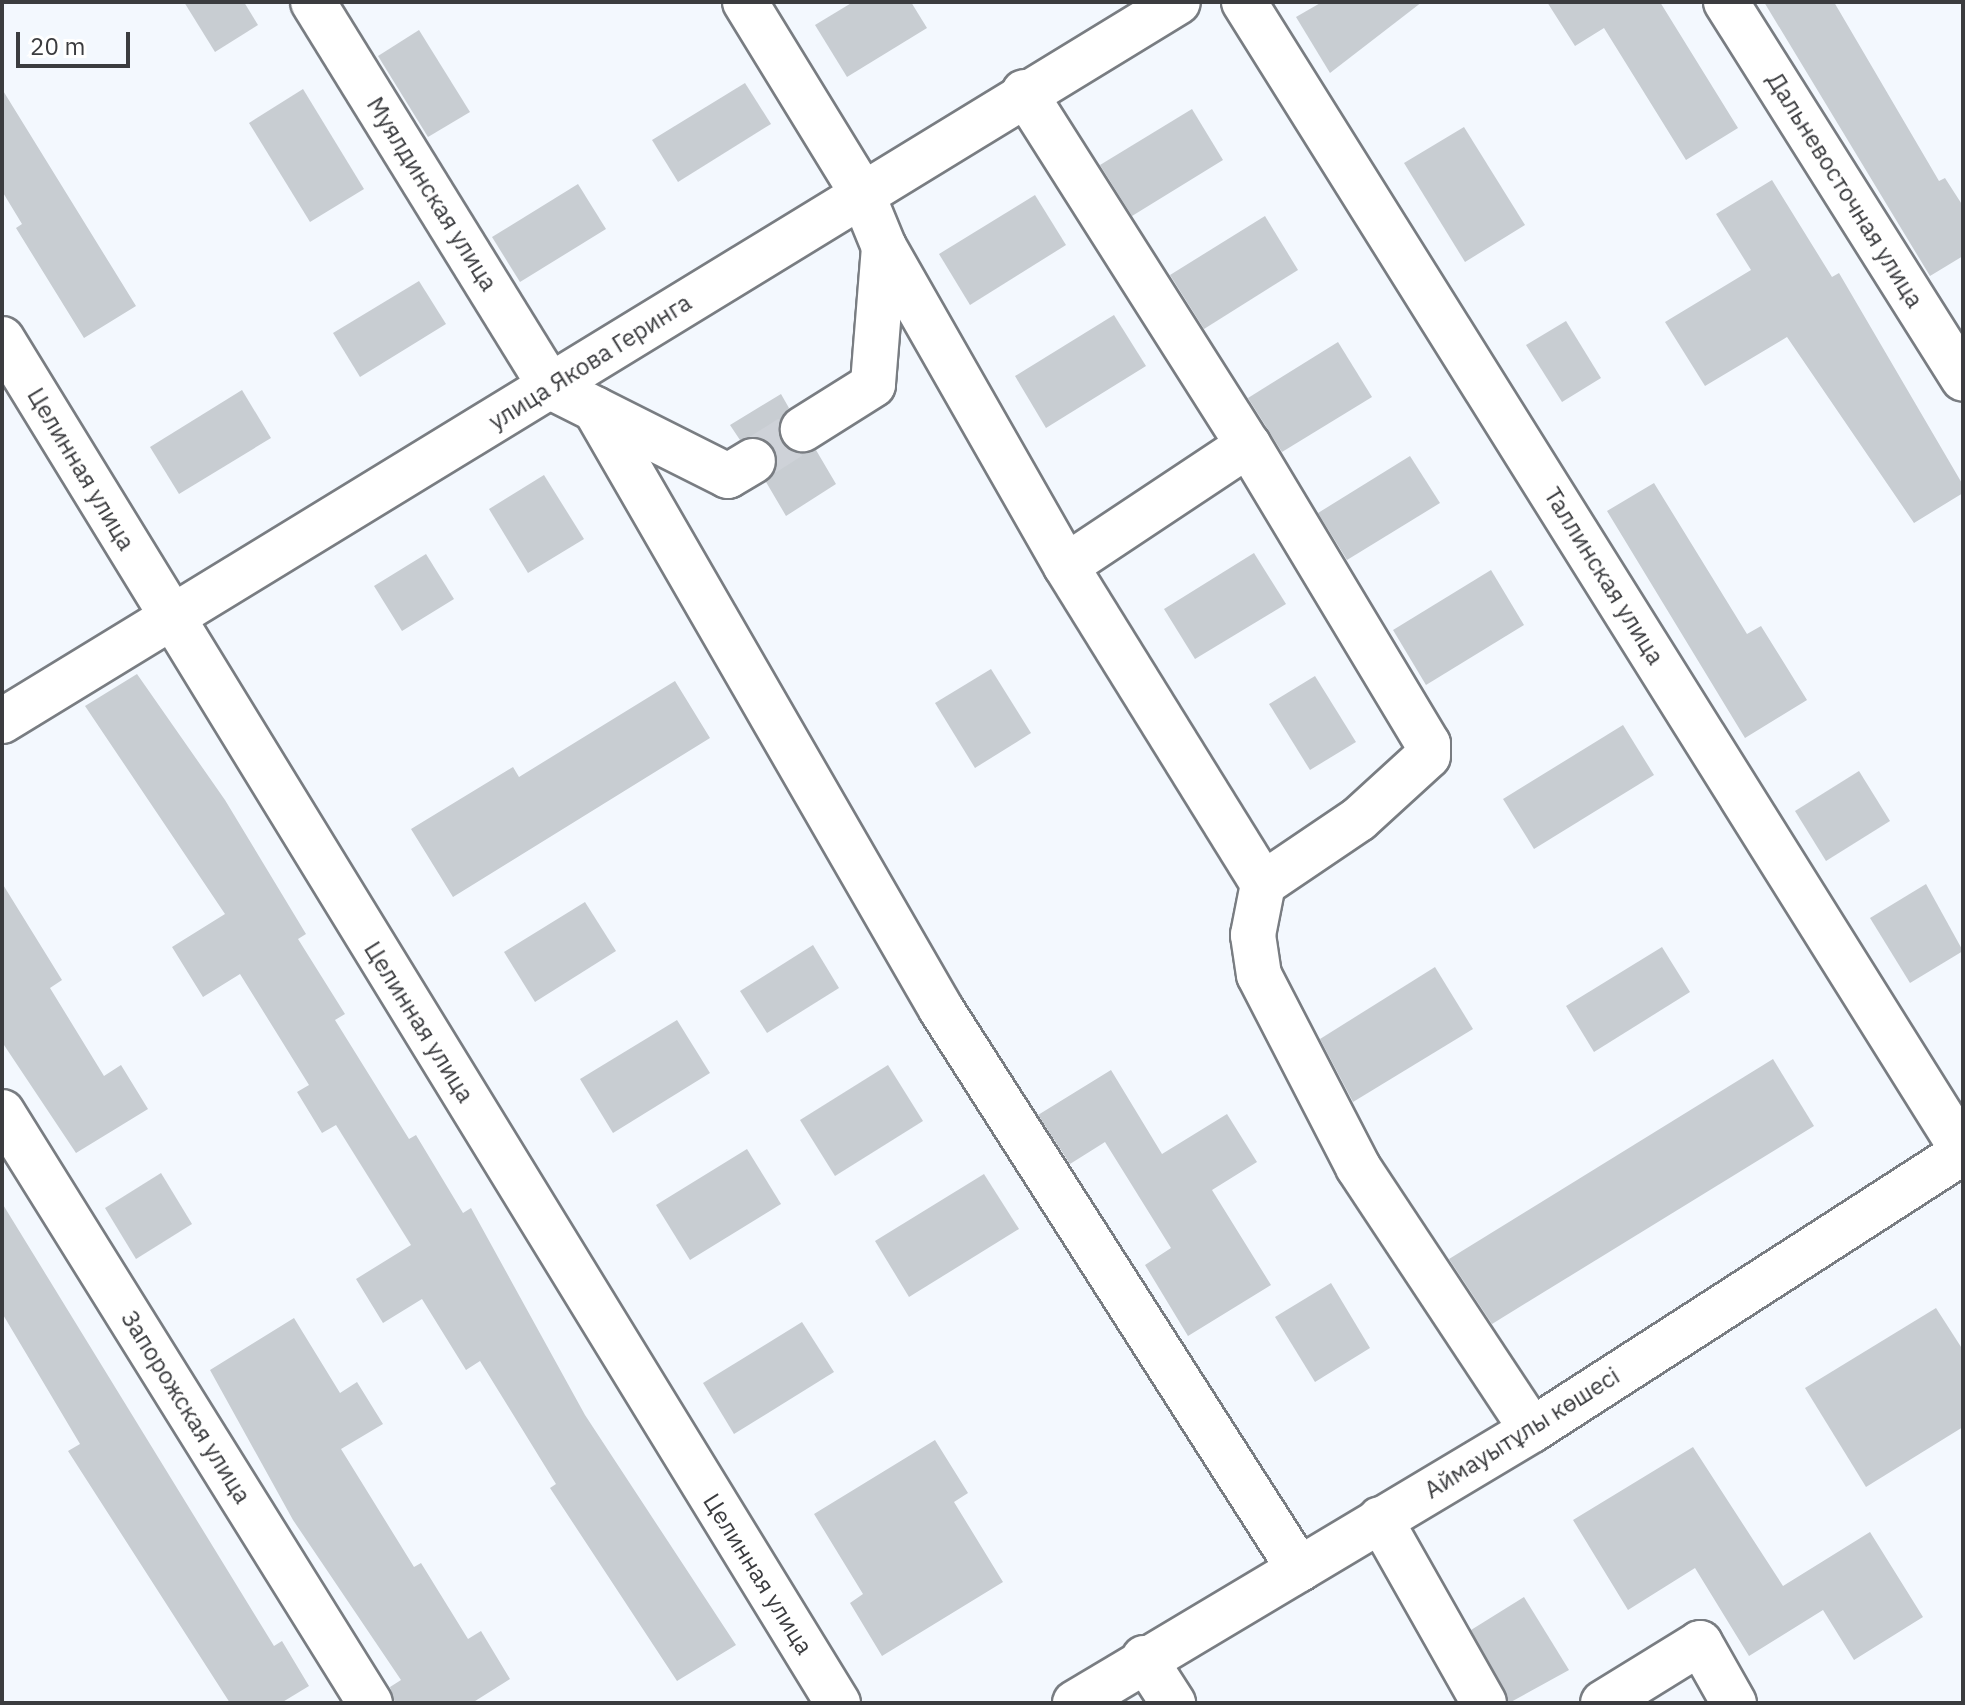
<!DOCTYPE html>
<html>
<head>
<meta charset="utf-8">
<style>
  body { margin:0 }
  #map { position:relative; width:1965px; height:1705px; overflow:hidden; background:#f3f8fe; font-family:"IBM Plex Sans",sans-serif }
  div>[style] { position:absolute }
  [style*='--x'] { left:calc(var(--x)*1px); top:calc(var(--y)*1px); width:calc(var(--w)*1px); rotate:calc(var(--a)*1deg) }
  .building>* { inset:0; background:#c8cdd2 }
  .minor-tunnel>* { height:44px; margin-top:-22px; transform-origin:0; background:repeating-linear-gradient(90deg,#ced2d8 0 44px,transparent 0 66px) }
  .roads { filter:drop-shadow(2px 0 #797d82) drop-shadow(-2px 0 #797d82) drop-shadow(0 2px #797d82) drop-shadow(0 -2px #797d82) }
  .minor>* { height:44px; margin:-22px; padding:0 22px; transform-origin:22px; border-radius:22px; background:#fff }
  span { translate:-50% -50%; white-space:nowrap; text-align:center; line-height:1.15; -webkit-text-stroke:6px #fff; paint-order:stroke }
  .street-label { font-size:24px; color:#3b3c3f }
  .frame { position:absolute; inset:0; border:4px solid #3b3c3f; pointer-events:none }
  .scale { position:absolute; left:16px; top:32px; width:114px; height:36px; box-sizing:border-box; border:4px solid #3b3c3f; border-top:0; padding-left:10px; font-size:24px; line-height:28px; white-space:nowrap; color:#3b3c3f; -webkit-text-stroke:6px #fff; paint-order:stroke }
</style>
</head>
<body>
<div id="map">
  <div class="building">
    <div style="clip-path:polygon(184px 2px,244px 2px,258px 25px,215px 52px)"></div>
    <div style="clip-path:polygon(853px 2px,911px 2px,927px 28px,847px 77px,815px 25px)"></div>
    <div style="clip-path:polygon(1322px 2px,1422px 2px,1330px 73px,1296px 17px)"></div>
    <div style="clip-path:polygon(1547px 2px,1660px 2px,1738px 128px,1686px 160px,1604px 28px,1575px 46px)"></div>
    <div style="clip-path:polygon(1764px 2px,1834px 2px,1939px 181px,1945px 178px,1963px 206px,1963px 256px,1930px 276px)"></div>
    <div style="clip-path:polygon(419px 30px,470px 112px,428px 137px,378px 56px)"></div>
    <div style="clip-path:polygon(745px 83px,771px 124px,678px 182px,652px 140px)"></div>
    <div style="clip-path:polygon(2px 89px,136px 306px,84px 338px,16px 228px,22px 224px,2px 191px)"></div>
    <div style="clip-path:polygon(303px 89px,364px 189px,310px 222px,249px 123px)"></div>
    <div style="clip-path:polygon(1192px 109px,1223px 160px,1132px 216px,1100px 165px)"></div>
    <div style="clip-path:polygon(1464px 127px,1525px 225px,1465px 262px,1404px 163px)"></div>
    <div style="clip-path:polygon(1772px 180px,1832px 277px,1839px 273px,1963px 485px,1963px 493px,1914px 523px,1787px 337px,1705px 386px,1665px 322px,1751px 270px,1716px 214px)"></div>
    <div style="clip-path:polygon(578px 184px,606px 229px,520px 282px,492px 237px)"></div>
    <div style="clip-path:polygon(1035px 195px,1066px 245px,970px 305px,939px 254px)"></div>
    <div style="clip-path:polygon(1265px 216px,1298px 270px,1204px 329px,1170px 275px)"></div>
    <div style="clip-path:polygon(419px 281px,446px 324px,360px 377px,333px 333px)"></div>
    <div style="clip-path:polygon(1114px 315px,1146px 366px,1046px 428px,1015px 376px)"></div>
    <div style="clip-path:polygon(1566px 321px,1601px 378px,1562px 402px,1526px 345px)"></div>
    <div style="clip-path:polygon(1338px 342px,1372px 397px,1282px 452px,1248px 398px)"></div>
    <div style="clip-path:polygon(242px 390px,271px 438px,179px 494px,150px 447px)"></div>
    <div style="clip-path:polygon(781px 394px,789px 408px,781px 418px,782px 442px,792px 451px,816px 450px,836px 484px,786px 516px,766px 482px,778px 461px,774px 448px,753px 436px,740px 440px,730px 425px)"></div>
    <div style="clip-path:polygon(1410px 456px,1440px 503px,1347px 560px,1318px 513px)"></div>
    <div style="clip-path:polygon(544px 475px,584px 539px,528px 573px,489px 509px)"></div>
    <div style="clip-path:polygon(1654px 483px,1747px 634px,1761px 626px,1807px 700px,1745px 738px,1607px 511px)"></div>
    <div style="clip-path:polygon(1254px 553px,1286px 604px,1195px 659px,1164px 609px)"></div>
    <div style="clip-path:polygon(426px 554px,454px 599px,402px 631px,374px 586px)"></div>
    <div style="clip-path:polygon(1491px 570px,1524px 625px,1426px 685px,1393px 630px)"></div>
    <div style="clip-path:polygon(991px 669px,1031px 733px,975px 768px,935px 703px)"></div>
    <div style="clip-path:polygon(137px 674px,225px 800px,306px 934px,298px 939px,345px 1014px,335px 1020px,409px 1139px,416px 1135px,463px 1213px,471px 1208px,585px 1415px,736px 1645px,677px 1681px,550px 1488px,556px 1484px,480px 1361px,466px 1370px,422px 1299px,383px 1323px,356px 1279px,411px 1245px,336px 1125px,322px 1133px,297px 1092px,309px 1085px,240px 974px,203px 997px,172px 947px,225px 914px,85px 706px)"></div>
    <div style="clip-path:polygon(1315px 676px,1356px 742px,1310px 770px,1269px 704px)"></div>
    <div style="clip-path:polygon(675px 681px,710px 738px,453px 897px,411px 829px,513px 767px,519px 777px)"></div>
    <div style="clip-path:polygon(1623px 725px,1654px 775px,1534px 849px,1503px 799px)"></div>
    <div style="clip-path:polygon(1859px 771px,1890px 821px,1826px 861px,1795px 811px)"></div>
    <div style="clip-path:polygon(2px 883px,62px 980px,50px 988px,104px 1076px,121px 1065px,148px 1109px,76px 1153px,2px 1042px)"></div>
    <div style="clip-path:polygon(1926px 884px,1963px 951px,1910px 983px,1870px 918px)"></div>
    <div style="clip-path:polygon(585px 902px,616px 951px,535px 1002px,504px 952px)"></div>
    <div style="clip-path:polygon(813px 945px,839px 988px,767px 1033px,740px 991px)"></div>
    <div style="clip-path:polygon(1662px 947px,1690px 992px,1594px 1052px,1566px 1006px)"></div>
    <div style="clip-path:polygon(1435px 967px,1473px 1029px,1353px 1102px,1320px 1039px)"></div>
    <div style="clip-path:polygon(677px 1020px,710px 1073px,613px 1133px,580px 1079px)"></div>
    <div style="clip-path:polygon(1773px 1059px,1814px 1126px,1492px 1324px,1449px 1259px)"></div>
    <div style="clip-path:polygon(888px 1065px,923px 1121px,835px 1176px,800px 1120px)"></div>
    <div style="clip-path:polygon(1111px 1070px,1162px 1154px,1227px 1114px,1257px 1162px,1212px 1190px,1271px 1285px,1188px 1336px,1145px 1265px,1171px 1248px,1105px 1142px,1070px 1164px,1038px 1115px)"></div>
    <div style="clip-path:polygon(747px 1149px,781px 1204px,690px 1260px,656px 1205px)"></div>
    <div style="clip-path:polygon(161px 1173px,192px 1224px,136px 1259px,105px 1208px)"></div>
    <div style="clip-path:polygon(984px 1174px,1019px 1229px,909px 1297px,875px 1241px)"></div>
    <div style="clip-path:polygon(2px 1203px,274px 1646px,282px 1641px,309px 1686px,281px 1703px,230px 1703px,68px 1451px,80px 1444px,2px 1313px)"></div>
    <div style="clip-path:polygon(1331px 1283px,1370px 1348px,1315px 1382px,1275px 1317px)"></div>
    <div style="clip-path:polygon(1936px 1308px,1963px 1350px,1963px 1427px,1866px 1487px,1805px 1388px)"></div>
    <div style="clip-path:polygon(294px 1318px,340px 1393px,357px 1382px,383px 1424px,341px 1449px,414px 1567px,421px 1563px,468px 1639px,481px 1631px,510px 1679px,472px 1703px,395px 1703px,390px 1687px,401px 1680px,293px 1520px,210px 1370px)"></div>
    <div style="clip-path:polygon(802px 1322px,834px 1372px,734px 1434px,703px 1383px)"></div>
    <div style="clip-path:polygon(935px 1440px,968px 1493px,954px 1502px,1003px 1582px,882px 1656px,850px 1603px,863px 1594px,814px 1514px)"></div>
    <div style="clip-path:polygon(1693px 1447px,1783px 1586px,1870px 1532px,1923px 1617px,1854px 1660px,1823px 1610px,1749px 1656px,1695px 1568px,1628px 1610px,1573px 1520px)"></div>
    <div style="clip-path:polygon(1524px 1597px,1569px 1670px,1509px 1703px,1471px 1630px)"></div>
  </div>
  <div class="minor-tunnel">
    <div style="--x:753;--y:461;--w:59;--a:-32.6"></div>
  </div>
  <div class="roads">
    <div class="minor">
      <div style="--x:313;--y:2;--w:453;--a:58.3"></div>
      <div style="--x:551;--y:387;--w:198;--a:26.7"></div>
      <div style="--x:728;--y:476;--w:29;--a:-31"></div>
      <div style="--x:745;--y:2;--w:222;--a:58.5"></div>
      <div style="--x:861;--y:191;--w:61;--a:67.7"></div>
      <div style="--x:884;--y:247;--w:138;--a:94.6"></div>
      <div style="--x:873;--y:385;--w:83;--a:147.8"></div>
      <div style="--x:1244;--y:2;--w:1355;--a:57.96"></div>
      <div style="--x:1726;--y:2;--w:445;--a:57.8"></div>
      <div style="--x:884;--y:247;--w:367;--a:60.3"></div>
      <div style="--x:1066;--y:566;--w:374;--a:58.2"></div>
      <div style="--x:1263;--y:884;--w:116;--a:-34.1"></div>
      <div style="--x:1359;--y:819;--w:93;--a:-42.4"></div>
      <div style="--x:1428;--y:756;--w:12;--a:-90"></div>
      <div style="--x:1428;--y:744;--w:349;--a:-121"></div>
      <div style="--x:1248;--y:445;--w:418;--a:-122.4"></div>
      <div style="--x:2;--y:339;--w:1600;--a:58.5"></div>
      <div style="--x:595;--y:409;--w:693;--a:60.03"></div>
      <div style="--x:941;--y:1009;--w:665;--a:57.41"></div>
      <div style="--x:1066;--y:566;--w:219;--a:-33.6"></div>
      <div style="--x:2;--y:721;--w:1378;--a:-31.44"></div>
      <div style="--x:1263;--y:884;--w:52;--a:101.1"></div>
      <div style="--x:1253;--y:935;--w:40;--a:81.5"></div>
      <div style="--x:1259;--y:975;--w:216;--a:62.7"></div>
      <div style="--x:1358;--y:1167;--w:315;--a:56.5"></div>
      <div style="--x:2;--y:1112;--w:696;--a:58.09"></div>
      <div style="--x:1380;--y:1519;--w:211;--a:60.5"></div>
      <div style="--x:1144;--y:1658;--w:54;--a:57.2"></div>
      <div style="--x:1075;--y:1703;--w:532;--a:-30.85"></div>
      <div style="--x:1532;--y:1430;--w:513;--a:-32.82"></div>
      <div style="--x:1603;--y:1703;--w:114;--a:-31.7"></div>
      <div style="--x:1700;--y:1643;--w:69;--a:60.5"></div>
    </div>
  </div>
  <div class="street-label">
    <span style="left:1845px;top:190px;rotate:58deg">Дальневосточная улица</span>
    <span style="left:432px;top:194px;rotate:58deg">Муялдинская улица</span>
    <span style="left:590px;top:362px;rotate:-32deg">улица Якова Геринга</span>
    <span style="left:81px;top:469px;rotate:59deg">Целинная улица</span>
    <span style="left:1604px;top:576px;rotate:58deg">Таллинская улица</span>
    <span style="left:419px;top:1022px;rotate:58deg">Целинная улица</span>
    <span style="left:186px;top:1407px;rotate:58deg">Запорожская улица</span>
    <span style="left:1522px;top:1433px;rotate:-32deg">Аймауытұлы көшесі</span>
    <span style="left:758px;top:1574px;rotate:58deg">Целинная улица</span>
  </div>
  <div class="frame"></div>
  <div class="scale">20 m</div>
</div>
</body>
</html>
